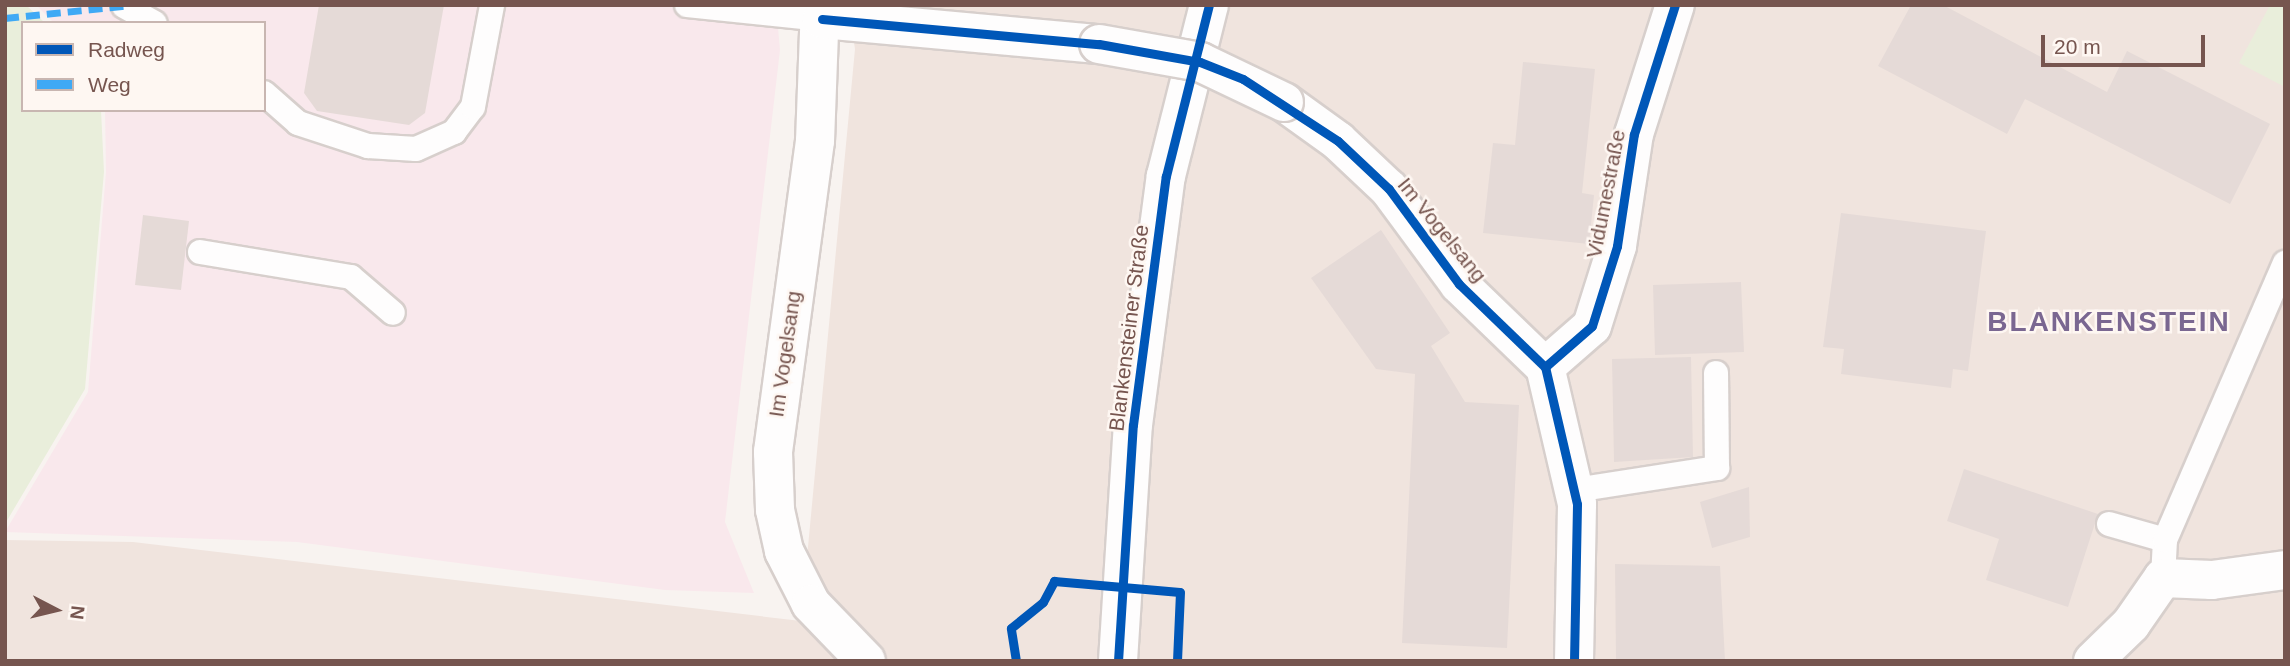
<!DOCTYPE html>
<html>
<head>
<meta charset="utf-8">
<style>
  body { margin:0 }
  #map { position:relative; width:2290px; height:666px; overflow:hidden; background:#f8f3f0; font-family:Helvetica,sans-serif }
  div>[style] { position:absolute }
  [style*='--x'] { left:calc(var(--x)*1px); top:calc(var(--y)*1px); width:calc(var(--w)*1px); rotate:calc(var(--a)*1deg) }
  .residential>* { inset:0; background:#f0e4de }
  .medical>* { inset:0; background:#f9e8ec }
  .green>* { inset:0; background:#e9eedb }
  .building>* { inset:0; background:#e5dad7 }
  .roads { filter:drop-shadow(2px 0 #d7cfcc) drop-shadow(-2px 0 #d7cfcc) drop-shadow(0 2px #d7cfcc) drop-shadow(0 -2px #d7cfcc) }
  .lane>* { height:24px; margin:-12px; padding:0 12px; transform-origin:12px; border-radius:12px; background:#fefdfd }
  .street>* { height:38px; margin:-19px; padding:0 19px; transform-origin:19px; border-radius:19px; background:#fefdfd }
  .secondary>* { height:38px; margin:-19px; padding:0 19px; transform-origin:19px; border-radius:19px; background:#fefdfd }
  .bridges { filter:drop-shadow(2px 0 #d7cfcc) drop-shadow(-2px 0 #d7cfcc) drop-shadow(0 2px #d7cfcc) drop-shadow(0 -2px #d7cfcc) }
  .street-bridge>* { height:38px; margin:-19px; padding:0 19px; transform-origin:19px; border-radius:19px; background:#fefdfd }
  .quiet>* { height:7px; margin-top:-3.5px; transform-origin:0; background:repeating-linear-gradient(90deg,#3fa9f5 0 14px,transparent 0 21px) }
  .cycleway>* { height:9px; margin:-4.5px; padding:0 4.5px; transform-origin:4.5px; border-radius:4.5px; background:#0057b8 }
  span { translate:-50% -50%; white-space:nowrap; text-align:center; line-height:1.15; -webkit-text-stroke:5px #fef7f2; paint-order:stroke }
  .street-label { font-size:21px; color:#76554f }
  .district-label { font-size:28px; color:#7a6791; font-weight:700; letter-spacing:2px }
  .frame { position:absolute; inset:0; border:7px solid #76554f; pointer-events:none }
  .legend { position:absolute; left:21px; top:21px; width:245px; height:91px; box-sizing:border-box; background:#fef7f2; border:2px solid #c8b6b1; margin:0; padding:9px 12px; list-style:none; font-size:21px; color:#76554f }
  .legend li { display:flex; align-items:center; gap:14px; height:35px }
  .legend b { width:35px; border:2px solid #c8b6b1 }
  .north { position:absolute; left:21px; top:575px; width:70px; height:70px; -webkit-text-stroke:5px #fef7f2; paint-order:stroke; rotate:97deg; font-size:19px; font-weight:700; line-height:28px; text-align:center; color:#76554f }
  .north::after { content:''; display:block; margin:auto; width:24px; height:32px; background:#76554f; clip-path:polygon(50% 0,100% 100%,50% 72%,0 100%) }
  .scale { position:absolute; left:2041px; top:35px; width:164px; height:32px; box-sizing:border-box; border:4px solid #76554f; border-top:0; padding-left:9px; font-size:21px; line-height:24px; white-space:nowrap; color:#76554f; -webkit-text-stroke:5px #fef7f2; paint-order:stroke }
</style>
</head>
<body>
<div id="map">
  <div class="residential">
    <div style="clip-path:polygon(848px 5px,2285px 5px,2285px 661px,5px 661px,5px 540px,133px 542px,801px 621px,855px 49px)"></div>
  </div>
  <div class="medical">
    <div style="clip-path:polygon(36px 5px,776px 5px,780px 50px,725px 522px,754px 593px,665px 590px,297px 542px,5px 532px,88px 392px,106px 172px,105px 110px,264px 110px,264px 23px,54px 23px)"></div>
  </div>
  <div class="green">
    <div style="clip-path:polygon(5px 5px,26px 5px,45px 23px,23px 23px,23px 110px,101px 110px,104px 172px,85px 389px,5px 524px)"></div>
    <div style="clip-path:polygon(2270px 5px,2285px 5px,2285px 87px,2239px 63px)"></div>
  </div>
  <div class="building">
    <div style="clip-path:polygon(319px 5px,444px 5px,425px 113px,409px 125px,317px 111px,304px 93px)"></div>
    <div style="clip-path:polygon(1911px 5px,1943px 5px,2107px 92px,2127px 51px,2270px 124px,2230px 204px,2025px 99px,2007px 134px,1878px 66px)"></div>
    <div style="clip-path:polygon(1523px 62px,1595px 69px,1582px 193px,1594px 195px,1589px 244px,1483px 233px,1493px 143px,1515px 145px)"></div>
    <div style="clip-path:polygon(1841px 213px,1986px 231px,1968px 371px,1953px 369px,1951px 388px,1841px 374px,1844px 349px,1823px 347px)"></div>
    <div style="clip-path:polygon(143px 215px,189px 221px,181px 290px,135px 285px)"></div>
    <div style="clip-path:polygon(1381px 230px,1450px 333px,1431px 346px,1465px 402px,1519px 405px,1507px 648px,1402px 643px,1415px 374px,1376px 369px,1311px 278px)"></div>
    <div style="clip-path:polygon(1741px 282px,1744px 352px,1655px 355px,1653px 285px)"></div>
    <div style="clip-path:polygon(1691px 357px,1693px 457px,1614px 462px,1612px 359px)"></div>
    <div style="clip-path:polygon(1964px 469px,2098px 514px,2068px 607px,1986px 580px,1999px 539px,1947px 521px)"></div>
    <div style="clip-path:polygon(1749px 487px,1750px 537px,1712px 548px,1700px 502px)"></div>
    <div style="clip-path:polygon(1615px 564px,1720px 566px,1725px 661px,1616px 661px)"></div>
  </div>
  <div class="roads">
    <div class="lane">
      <div style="--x:687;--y:5;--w:136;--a:5.9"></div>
      <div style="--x:124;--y:6;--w:35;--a:29"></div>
      <div style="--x:264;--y:93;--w:45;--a:41.4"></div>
      <div style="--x:298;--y:123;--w:74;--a:18.2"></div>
      <div style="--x:368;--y:146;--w:48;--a:3.6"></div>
      <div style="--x:416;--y:149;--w:42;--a:-24.1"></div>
      <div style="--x:454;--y:132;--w:31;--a:-53"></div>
      <div style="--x:473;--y:107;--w:104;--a:-79.4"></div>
      <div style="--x:200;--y:252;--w:153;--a:9.4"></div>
      <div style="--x:351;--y:277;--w:55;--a:40.6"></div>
      <div style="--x:1575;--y:490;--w:144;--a:-8.8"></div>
      <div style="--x:1717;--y:468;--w:95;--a:-90.6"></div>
      <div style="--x:2109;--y:524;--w:58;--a:15.9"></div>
      <div style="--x:2163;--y:578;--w:38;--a:-87"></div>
      <div style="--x:2165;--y:540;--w:302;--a:-66.6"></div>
    </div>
    <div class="street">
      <div style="--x:820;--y:5;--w:136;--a:92.1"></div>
      <div style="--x:815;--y:141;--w:314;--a:97.7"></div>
      <div style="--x:773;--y:452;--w:58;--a:88"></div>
      <div style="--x:775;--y:510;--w:42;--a:77.6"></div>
      <div style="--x:784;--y:551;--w:59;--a:63"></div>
      <div style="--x:811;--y:604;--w:79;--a:46"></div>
      <div style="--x:822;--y:19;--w:278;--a:5.2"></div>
      <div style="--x:1284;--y:102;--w:67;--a:35.8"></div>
      <div style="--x:1338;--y:141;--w:70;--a:43.3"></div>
      <div style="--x:1389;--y:189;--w:118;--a:53.6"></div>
      <div style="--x:1459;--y:284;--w:120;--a:44"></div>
      <div style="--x:1574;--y:661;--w:157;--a:-88.9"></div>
      <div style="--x:1577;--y:504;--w:141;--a:-103.1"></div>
      <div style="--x:1545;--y:367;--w:62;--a:-41.1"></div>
      <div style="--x:1592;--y:326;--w:84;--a:-72.6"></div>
      <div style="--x:1617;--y:246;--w:113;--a:-81.4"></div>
      <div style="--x:1634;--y:134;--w:135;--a:-72.4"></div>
      <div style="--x:2093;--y:661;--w:53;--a:-44.2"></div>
      <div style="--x:2131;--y:624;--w:56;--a:-55.2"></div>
      <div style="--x:2163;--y:578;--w:49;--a:2.3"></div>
      <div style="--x:2212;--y:580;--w:74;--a:-7.8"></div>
    </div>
    <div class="secondary">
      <div style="--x:1118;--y:661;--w:236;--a:-86.4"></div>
      <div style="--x:1133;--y:425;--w:251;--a:-82.5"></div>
      <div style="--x:1166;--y:176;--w:176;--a:-75.9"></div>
    </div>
  </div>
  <div class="bridges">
    <div class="street-bridge">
      <div style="--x:1099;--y:44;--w:103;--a:10.1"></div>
      <div style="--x:1200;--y:62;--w:93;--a:25.5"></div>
    </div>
  </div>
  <div class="quiet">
    <div style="--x:5;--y:18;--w:120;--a:-5.8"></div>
  </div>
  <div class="cycleway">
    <div style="--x:822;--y:19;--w:278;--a:5.2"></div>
    <div style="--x:1099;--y:44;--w:103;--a:10.1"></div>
    <div style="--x:1200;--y:62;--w:46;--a:21.6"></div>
    <div style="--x:1243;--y:79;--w:113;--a:33.1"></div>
    <div style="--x:1338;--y:141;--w:70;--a:43.3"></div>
    <div style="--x:1389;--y:189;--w:118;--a:53.6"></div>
    <div style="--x:1459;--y:284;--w:120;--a:44"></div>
    <div style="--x:1016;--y:661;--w:33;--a:-99"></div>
    <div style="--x:1011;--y:628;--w:41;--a:-39.1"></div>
    <div style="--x:1043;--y:602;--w:24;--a:-62"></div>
    <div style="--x:1054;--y:581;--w:126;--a:5"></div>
    <div style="--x:1180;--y:592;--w:69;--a:92.5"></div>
    <div style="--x:1118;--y:661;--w:236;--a:-86.4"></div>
    <div style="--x:1133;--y:425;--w:251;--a:-82.5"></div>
    <div style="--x:1166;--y:176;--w:176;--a:-75.9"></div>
    <div style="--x:1574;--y:661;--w:157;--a:-88.9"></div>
    <div style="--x:1577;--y:504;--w:141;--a:-103.1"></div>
    <div style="--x:1545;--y:367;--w:62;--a:-41.1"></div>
    <div style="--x:1592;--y:326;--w:84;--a:-72.6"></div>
    <div style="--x:1617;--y:246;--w:113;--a:-81.4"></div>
    <div style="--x:1634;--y:134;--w:135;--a:-72.4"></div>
  </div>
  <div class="street-label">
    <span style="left:1606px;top:194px;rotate:-79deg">Vidumestraße</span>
    <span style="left:1442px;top:230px;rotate:51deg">Im Vogelsang</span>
    <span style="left:1129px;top:328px;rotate:-83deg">Blankensteiner Straße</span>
    <span style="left:785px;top:354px;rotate:-82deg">Im Vogelsang</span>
  </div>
  <div class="district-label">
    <span style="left:2109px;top:322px">BLANKENSTEIN</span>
  </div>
  <div class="frame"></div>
  <ul class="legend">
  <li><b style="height:9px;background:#0057b8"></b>Radweg</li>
  <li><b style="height:9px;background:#3fa9f5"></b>Weg</li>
  </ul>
  <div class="north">N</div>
  <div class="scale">20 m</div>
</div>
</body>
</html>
